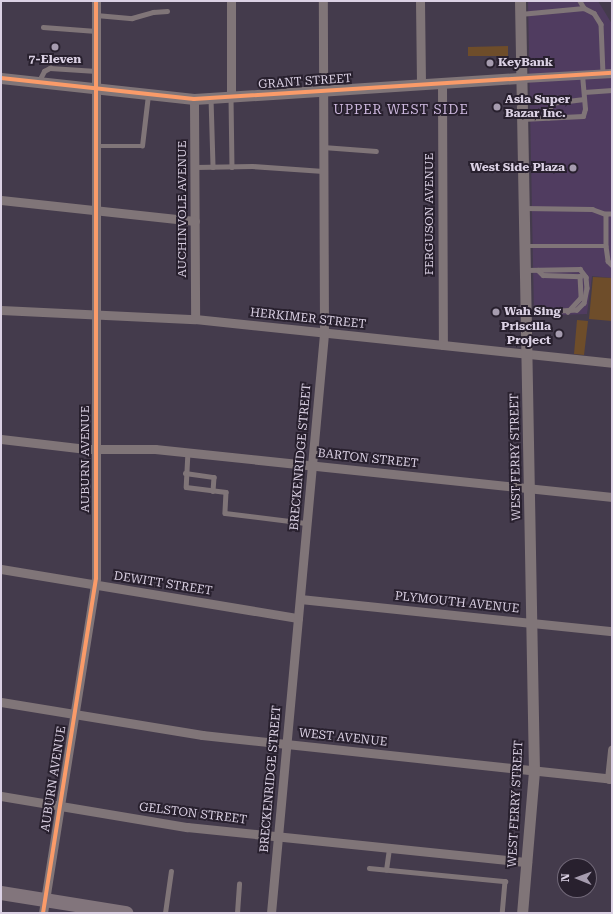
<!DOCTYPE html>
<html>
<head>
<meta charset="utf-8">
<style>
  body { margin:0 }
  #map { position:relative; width:613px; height:914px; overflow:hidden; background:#443b4c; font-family:"Roboto Serif",serif }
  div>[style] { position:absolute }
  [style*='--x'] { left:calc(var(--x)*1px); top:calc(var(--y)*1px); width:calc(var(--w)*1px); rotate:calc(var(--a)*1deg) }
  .built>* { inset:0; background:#503c60 }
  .green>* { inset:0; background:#6e4d2a }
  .service>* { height:4.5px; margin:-2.25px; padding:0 2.25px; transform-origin:2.25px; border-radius:2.25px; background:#807578 }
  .minor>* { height:9px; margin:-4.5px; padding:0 4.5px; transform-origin:4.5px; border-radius:4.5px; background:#807578 }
  .tertiary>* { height:11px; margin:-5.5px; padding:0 5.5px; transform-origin:5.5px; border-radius:5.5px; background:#807578 }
  .primary>* { height:14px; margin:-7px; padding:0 7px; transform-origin:7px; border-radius:7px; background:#82757c }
  .cycleway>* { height:4px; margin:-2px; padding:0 2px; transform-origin:2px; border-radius:2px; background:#fa9b69 }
  .dots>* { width:11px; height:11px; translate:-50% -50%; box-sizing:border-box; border:2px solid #28202e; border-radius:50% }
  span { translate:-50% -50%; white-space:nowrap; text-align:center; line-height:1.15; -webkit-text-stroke:4px #28202e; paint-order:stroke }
  .poi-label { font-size:12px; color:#dbd1e4; font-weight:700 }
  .left { translate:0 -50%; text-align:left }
  .right { translate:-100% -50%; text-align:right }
  .street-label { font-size:12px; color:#dbd1e4 }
  .neighbourhood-label { font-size:13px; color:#cdb8de; letter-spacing:1px }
  .frame { position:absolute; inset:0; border:2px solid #dbd1e4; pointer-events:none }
  .north { position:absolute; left:557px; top:858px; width:40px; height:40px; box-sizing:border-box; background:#28202e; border:1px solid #706777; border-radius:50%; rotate:271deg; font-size:11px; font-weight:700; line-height:16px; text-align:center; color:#dbd1e4 }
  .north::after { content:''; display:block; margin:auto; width:14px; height:18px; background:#a69caf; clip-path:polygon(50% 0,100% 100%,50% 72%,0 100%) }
</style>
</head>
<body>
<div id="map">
  <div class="built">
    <div style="clip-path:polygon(528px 1px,598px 1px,612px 24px,612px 278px,592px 276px,587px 314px,534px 316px)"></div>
  </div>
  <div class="green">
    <div style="clip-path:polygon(508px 46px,508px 56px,468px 56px,468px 47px)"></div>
    <div style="clip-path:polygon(593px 277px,612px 278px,612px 321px,589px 319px)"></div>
    <div style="clip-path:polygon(577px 320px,588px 321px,584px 355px,574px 354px)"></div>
  </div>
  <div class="service">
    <div style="--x:580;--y:1;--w:8;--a:60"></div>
    <div style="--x:584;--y:8;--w:11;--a:27"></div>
    <div style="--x:594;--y:13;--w:13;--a:58"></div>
    <div style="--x:601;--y:24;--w:49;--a:87.7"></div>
    <div style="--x:520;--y:14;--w:64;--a:-5.4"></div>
    <div style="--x:96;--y:15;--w:36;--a:5"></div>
    <div style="--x:132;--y:18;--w:22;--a:-16"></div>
    <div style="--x:153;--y:12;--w:14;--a:-4"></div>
    <div style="--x:43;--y:27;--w:53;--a:4.3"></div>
    <div style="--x:39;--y:81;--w:11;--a:-63"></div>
    <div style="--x:44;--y:71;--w:7;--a:-27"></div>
    <div style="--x:50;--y:68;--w:46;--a:3.7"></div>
    <div style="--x:584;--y:92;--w:28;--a:-4"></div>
    <div style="--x:231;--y:97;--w:70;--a:89.2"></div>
    <div style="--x:211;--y:98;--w:69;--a:88.3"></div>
    <div style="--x:548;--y:118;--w:15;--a:-79"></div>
    <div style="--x:551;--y:103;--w:33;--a:-7"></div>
    <div style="--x:522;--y:119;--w:61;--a:-2.8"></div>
    <div style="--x:583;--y:116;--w:7;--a:-74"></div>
    <div style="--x:585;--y:109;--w:34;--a:-95"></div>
    <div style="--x:96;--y:146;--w:46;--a:0"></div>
    <div style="--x:142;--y:146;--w:51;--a:-83.3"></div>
    <div style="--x:323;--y:147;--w:53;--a:4.3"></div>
    <div style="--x:195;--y:167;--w:57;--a:-1"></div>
    <div style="--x:252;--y:166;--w:71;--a:4"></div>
    <div style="--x:524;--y:208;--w:68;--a:0.8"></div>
    <div style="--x:592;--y:209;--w:15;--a:20"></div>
    <div style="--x:612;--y:214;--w:6;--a:180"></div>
    <div style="--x:606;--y:214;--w:32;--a:90"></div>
    <div style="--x:606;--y:246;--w:15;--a:82"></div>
    <div style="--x:608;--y:261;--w:6;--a:45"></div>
    <div style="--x:525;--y:246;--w:81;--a:0"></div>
    <div style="--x:526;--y:270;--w:54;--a:-1.1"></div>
    <div style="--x:580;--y:269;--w:10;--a:53"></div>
    <div style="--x:586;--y:277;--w:11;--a:85"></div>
    <div style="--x:587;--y:288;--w:15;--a:101"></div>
    <div style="--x:584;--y:303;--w:10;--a:135"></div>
    <div style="--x:577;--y:310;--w:51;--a:176.6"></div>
    <div style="--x:538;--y:270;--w:7;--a:45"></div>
    <div style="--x:543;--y:275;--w:37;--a:2"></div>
    <div style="--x:580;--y:276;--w:22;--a:87"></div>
    <div style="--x:581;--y:298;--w:19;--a:133"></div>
    <div style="--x:188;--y:452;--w:35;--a:93"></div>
    <div style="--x:186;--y:487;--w:40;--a:7.1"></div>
    <div style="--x:226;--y:492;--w:21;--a:93"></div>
    <div style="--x:225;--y:513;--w:83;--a:7"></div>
    <div style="--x:185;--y:473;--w:29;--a:8"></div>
    <div style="--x:214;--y:477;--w:14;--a:94"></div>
    <div style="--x:369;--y:868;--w:137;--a:5.5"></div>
    <div style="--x:505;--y:881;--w:32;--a:95"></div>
    <div style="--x:386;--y:870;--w:22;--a:-82"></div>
    <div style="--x:165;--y:913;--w:42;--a:-81.9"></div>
    <div style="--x:237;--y:913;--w:29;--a:-86"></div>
  </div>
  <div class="minor">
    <div style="--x:231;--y:1;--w:96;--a:90"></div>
    <div style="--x:420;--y:1;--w:84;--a:89.3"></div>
    <div style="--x:522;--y:78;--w:90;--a:-3.2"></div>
    <div style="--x:442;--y:84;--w:261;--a:89.8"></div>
    <div style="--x:194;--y:99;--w:220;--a:89.7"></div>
    <div style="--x:1;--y:200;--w:195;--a:6.2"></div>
    <div style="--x:1;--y:310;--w:194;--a:2.7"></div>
    <div style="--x:195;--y:319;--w:419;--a:6"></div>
    <div style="--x:1;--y:439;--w:86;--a:6.7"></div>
    <div style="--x:86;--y:449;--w:69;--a:0"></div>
    <div style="--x:155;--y:449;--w:460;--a:6"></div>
    <div style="--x:1;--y:569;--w:301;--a:9.4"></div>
    <div style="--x:300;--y:599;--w:314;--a:5.9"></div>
    <div style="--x:1;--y:702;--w:204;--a:9.3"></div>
    <div style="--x:202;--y:735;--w:412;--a:6.1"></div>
    <div style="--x:609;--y:779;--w:30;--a:-84"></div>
    <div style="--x:1;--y:796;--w:189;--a:9.5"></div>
    <div style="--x:187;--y:827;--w:342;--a:5.9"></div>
    <div style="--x:43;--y:913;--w:339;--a:-81"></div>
    <div style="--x:96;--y:578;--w:577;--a:-90"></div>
    <div style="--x:271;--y:913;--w:581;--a:-84.77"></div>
    <div style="--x:324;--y:334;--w:333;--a:-90.2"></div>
  </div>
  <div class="tertiary">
    <div style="--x:520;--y:1;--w:770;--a:88.96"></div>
    <div style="--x:534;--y:771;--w:143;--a:94.8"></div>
    <div style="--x:1;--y:78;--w:194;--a:6.2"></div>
    <div style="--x:194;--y:99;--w:329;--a:-3.7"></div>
  </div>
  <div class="primary">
    <div style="--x:1;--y:893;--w:127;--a:9.1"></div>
  </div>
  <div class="cycleway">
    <div style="--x:1;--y:78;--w:194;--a:6.2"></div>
    <div style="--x:194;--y:99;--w:419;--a:-3.6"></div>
    <div style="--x:43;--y:913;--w:339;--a:-81"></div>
    <div style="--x:96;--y:578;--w:577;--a:-90"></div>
  </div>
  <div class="dots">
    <div style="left:55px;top:47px;background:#a69caf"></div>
    <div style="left:490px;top:63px;background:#a69caf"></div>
    <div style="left:497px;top:107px;background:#a69caf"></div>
    <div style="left:573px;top:168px;background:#a69caf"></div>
    <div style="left:496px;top:312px;background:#a69caf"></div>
    <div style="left:559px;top:334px;background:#a69caf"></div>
  </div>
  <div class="poi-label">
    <span style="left:55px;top:60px">7-Eleven</span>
    <span class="left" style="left:498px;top:63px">KeyBank</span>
    <span class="left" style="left:505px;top:107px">Asia Super<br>Bazar Inc.</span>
    <span class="right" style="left:565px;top:168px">West Side Plaza</span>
    <span class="left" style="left:504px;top:312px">Wah Sing</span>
    <span class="right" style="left:551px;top:334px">Priscilla<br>Project</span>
  </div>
  <div class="street-label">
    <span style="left:305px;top:82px;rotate:-4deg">GRANT STREET</span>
    <span style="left:183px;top:209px;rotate:-90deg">AUCHINVOLE AVENUE</span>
    <span style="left:430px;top:214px;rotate:-90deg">FERGUSON AVENUE</span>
    <span style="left:308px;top:319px;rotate:6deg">HERKIMER STREET</span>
    <span style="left:301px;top:457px;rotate:-85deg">BRECKENRIDGE STREET</span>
    <span style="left:516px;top:457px;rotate:-91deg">WEST FERRY STREET</span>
    <span style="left:86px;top:459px;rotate:-90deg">AUBURN AVENUE</span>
    <span style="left:368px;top:459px;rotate:6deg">BARTON STREET</span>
    <span style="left:163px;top:584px;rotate:9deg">DEWITT STREET</span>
    <span style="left:457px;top:603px;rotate:6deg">PLYMOUTH AVENUE</span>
    <span style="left:343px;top:738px;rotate:6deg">WEST AVENUE</span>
    <span style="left:54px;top:779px;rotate:-81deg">AUBURN AVENUE</span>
    <span style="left:271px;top:779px;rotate:-85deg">BRECKENRIDGE STREET</span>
    <span style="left:516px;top:804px;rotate:-87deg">WEST FERRY STREET</span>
    <span style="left:193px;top:814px;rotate:7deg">GELSTON STREET</span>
  </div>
  <div class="neighbourhood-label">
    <span style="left:401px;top:110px">UPPER WEST SIDE</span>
  </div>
  <div class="frame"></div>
  <div class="north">N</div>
</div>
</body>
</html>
